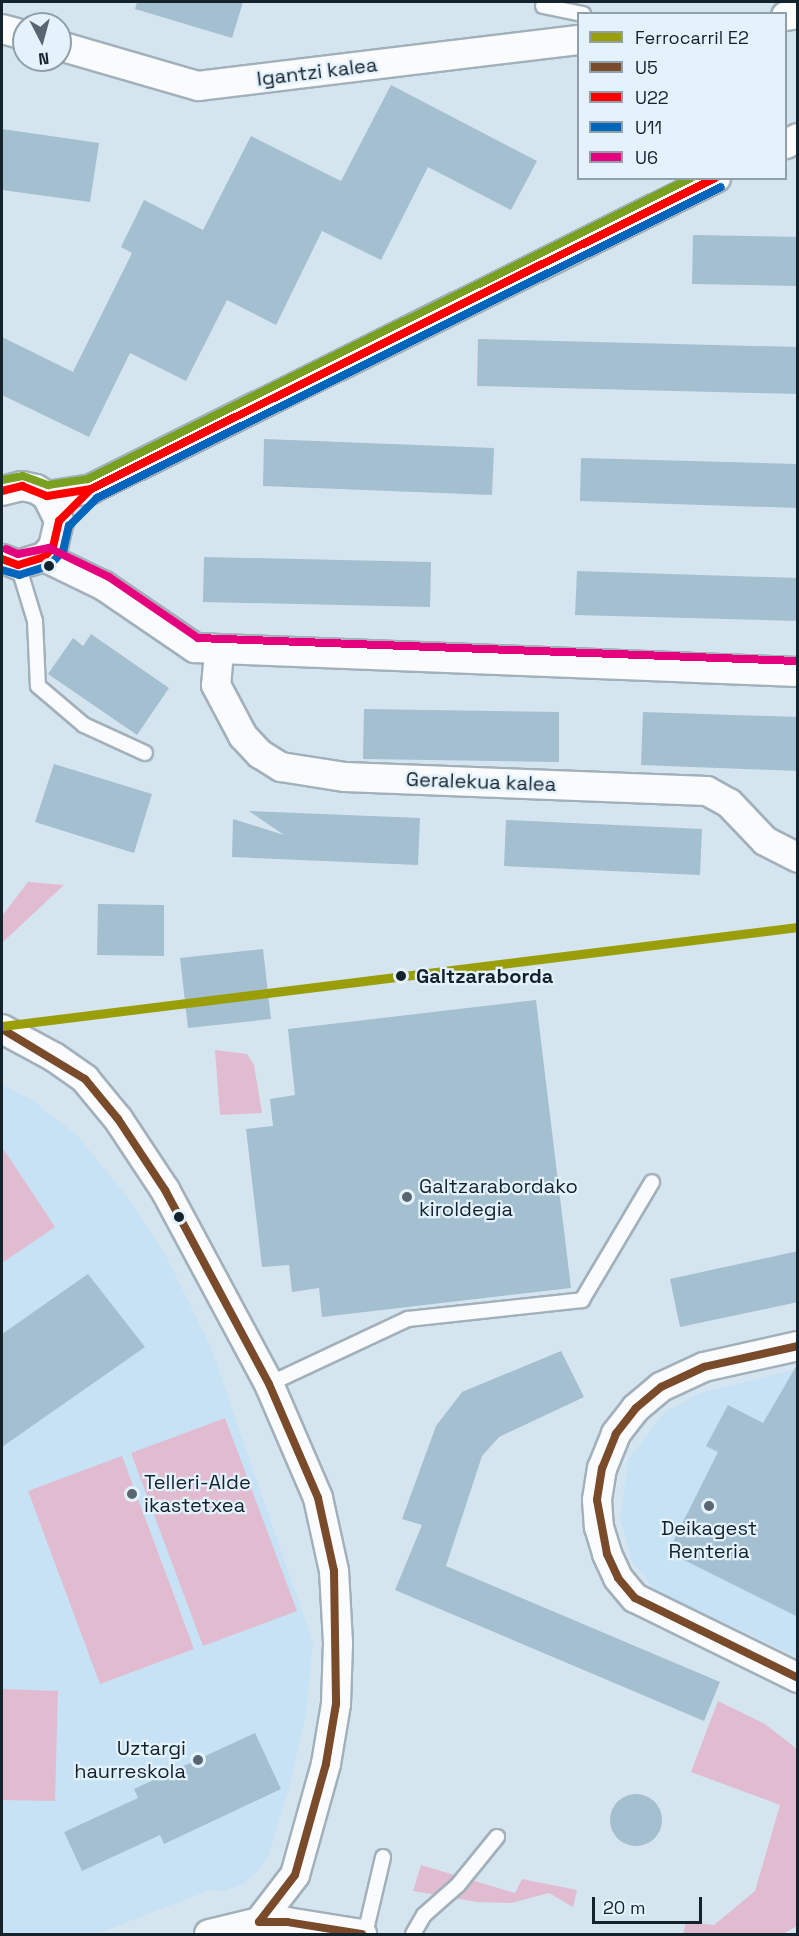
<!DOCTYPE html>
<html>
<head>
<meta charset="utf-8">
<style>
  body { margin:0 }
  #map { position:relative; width:799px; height:1936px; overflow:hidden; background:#d5e5f0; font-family:"Space Grotesk",sans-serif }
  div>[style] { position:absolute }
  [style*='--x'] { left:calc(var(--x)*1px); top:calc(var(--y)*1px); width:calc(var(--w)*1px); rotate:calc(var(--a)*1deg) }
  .built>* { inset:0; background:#c7e2f4 }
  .green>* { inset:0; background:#e1bcd0 }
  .building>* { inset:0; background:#a4bfd0 }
  .round { border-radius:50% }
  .roads { filter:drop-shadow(2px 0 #a2b0ba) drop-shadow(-2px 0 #a2b0ba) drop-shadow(0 2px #a2b0ba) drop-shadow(0 -2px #a2b0ba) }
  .lane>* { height:14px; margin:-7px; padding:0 7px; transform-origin:7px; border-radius:7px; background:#f9fbfd }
  .street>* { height:28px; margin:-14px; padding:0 14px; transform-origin:14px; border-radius:14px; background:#f9fbfd }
  .bus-1>* { height:8px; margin:-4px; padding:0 4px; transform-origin:4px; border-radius:4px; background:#7a4b2a }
  .bus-2>* { height:8px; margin:-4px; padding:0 4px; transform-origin:4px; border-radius:4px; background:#f00 }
  .bus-3>* { height:8px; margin:-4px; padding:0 4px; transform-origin:4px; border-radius:4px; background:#0065bd }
  .bus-4>* { height:8px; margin:-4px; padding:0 4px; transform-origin:4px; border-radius:4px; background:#e5007d }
  .bus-5>* { height:8px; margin:-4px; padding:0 4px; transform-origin:4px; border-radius:4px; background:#79a021 }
  .rail-1>* { height:9px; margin:-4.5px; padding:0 4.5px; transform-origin:4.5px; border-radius:4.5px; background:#9a9f09 }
  .dots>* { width:16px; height:16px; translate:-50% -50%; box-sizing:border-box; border:3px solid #e3f2fc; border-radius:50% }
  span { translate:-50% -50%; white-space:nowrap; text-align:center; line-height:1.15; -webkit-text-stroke:4.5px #e3f2fc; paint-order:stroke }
  .street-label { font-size:20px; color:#13222b }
  .stop-label { font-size:20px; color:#13222b; font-weight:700 }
  .left { translate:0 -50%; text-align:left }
  .poi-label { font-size:20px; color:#13222b }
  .right { translate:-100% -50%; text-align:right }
  .frame { position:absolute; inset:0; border:3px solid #13222b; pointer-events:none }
  .legend { position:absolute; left:577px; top:12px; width:210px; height:168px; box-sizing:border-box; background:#e3f2fc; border:2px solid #909fa8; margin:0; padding:8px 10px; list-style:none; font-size:18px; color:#13222b }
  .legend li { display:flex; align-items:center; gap:12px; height:30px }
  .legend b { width:30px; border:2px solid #909fa8 }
  .north { position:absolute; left:12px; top:12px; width:60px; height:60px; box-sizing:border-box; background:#e3f2fc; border:2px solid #909fa8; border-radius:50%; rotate:174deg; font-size:16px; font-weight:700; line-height:24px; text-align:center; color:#13222b }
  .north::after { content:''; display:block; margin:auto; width:21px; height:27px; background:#576670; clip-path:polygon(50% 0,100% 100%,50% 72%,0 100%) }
  .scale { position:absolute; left:592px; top:1897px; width:110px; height:27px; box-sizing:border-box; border:3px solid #13222b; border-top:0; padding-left:8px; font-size:18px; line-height:21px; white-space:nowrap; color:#13222b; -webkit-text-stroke:4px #e3f2fc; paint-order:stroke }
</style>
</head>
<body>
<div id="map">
  <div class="built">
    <div style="clip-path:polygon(2px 1084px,32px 1100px,77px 1135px,133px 1204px,167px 1258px,210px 1345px,313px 1643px,306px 1715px,288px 1792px,268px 1857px,259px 1871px,243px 1884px,224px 1891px,210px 1890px,97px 1934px,2px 1934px)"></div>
    <div style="clip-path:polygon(797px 1369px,797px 1656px,658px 1593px,633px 1563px,620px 1519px,628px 1460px,665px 1412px,700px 1393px)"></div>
  </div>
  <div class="green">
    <div style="clip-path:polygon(28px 882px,64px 885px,2px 943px,2px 916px)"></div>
    <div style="clip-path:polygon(215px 1050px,247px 1054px,254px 1065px,262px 1113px,220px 1115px)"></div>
    <div style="clip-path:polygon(2px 1147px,55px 1227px,2px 1263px)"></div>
    <div style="clip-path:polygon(225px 1418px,297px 1611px,203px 1646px,131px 1453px)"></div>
    <div style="clip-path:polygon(122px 1456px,194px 1649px,100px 1684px,28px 1491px)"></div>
    <div style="clip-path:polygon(2px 1689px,58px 1691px,55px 1801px,2px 1800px)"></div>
    <div style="clip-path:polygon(718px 1701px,765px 1724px,797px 1749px,797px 1926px,783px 1934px,683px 1934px,686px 1922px,714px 1925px,755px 1891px,780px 1805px,691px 1772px)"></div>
    <div style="clip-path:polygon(421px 1865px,515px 1893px,522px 1879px,577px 1890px,573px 1907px,549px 1893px,511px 1903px,477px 1902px,413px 1891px)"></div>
  </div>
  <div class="building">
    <div style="clip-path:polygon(137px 2px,243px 2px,232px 38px,135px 9px)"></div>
    <div style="clip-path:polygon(391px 85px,537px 161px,511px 210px,428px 167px,381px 260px,322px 231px,276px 325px,227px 300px,186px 381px,130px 353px,89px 437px,2px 395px,2px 337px,73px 372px,132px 253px,121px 247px,144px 200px,203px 230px,251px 136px,341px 181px)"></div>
    <div style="clip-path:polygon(2px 129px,99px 143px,90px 202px,2px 190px)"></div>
    <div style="clip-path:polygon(693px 235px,798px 237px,798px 286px,692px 284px)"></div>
    <div style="clip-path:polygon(478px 339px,798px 347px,798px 394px,477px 386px)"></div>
    <div style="clip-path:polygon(264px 439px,494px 448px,492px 495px,263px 486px)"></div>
    <div style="clip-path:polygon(581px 458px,798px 464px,798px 508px,580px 501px)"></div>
    <div style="clip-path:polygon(204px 557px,431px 562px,430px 607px,203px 602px)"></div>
    <div style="clip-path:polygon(577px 571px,798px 578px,798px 621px,575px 615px)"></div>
    <div style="clip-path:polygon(91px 634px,169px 688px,137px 735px,48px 674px,73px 638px,83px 646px)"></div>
    <div style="clip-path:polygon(364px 709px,559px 712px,559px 762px,363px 759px)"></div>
    <div style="clip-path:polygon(643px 712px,798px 717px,798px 771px,641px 765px)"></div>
    <div style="clip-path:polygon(54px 764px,152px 794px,134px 853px,35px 822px)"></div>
    <div style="clip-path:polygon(249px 811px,420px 818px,418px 865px,232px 857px,233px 819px,284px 835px)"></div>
    <div style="clip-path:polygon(506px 820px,702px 829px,700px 875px,504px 866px)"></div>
    <div style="clip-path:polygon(98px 904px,164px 905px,164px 956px,97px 955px)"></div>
    <div style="clip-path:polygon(263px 949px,271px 1019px,188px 1028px,180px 958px)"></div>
    <div style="clip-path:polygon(536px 1000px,571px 1288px,322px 1317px,319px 1288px,292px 1292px,289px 1265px,262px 1267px,246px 1129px,273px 1126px,270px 1099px,295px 1095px,288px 1029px)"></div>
    <div style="clip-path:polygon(798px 1251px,798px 1302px,680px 1327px,670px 1279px)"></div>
    <div style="clip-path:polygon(88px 1274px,145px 1347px,2px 1447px,2px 1334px)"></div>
    <div style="clip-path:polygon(561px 1351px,584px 1397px,499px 1437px,482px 1456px,446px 1566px,720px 1682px,704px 1721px,395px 1590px,422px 1525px,402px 1519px,436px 1426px,462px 1392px)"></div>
    <div style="clip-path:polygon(798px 1363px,798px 1617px,668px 1552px,718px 1452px,706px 1446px,728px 1405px,763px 1423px)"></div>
    <div style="clip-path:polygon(255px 1733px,281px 1789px,164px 1844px,160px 1835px,82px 1871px,64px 1832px,138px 1798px,134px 1789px)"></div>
    <div class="round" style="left:610px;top:1794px;width:52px;height:52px"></div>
  </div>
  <div class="roads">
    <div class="lane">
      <div style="--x:543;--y:6;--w:41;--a:11.3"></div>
      <div style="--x:18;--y:565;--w:59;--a:73.1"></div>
      <div style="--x:35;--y:621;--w:65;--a:87.4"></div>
      <div style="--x:38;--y:686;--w:60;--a:40.3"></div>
      <div style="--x:84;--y:725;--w:67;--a:24.7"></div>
      <div style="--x:269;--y:1384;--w:153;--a:-25.1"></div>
      <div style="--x:408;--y:1319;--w:175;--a:-6.2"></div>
      <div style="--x:582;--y:1300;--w:137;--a:-59.3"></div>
      <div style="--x:365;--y:1934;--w:79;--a:-76.8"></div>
      <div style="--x:413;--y:1934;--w:22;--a:-60"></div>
      <div style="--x:424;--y:1915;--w:45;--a:-41.4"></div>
      <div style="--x:458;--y:1885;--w:62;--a:-50.9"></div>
    </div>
    <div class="street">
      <div style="--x:786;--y:16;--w:12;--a:-9"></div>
      <div style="--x:2;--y:29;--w:23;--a:15"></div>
      <div style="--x:60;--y:46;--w:144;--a:16.2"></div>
      <div style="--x:198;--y:86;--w:383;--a:-6.9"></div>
      <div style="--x:786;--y:144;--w:13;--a:-27"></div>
      <div style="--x:2;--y:491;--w:21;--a:-14"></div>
      <div style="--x:22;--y:486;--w:14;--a:12"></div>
      <div style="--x:36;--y:489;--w:13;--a:32"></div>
      <div style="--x:47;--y:496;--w:28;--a:64"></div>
      <div style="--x:59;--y:521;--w:27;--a:103"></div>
      <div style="--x:53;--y:547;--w:13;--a:132"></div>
      <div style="--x:44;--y:557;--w:27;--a:163"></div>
      <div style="--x:18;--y:565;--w:17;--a:-159"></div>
      <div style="--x:47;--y:496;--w:45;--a:-9"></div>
      <div style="--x:91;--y:489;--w:698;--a:-26.45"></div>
      <div style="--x:44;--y:557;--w:67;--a:25.8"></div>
      <div style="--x:104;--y:586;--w:110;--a:34.3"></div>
      <div style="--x:195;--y:648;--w:603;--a:2.28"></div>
      <div style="--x:219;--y:652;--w:33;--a:95"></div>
      <div style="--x:216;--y:685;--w:58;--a:62.1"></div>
      <div style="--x:243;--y:736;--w:25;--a:47"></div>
      <div style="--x:260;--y:754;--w:25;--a:32"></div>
      <div style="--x:281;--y:767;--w:65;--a:8.9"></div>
      <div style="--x:345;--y:777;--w:362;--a:2.2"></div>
      <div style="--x:707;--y:791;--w:25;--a:29"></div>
      <div style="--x:729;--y:803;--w:52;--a:46.5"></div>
      <div style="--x:765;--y:841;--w:37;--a:27"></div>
      <div style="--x:2;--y:1029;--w:59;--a:28.3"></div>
      <div style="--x:54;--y:1057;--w:38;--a:35"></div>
      <div style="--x:85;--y:1079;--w:52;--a:50.5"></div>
      <div style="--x:118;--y:1119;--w:85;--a:56.5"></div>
      <div style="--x:165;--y:1190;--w:220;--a:61.8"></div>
      <div style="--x:269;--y:1384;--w:124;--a:66.7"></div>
      <div style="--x:318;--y:1498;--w:75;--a:77.6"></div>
      <div style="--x:334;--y:1571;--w:72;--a:86.8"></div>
      <div style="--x:338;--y:1643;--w:61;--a:91.9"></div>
      <div style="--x:336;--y:1704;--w:61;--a:99.5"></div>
      <div style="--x:326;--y:1764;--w:115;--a:105.6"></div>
      <div style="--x:295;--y:1875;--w:59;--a:127.5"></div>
      <div style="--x:798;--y:1346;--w:96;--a:167.4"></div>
      <div style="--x:704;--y:1367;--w:47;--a:155.1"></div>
      <div style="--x:661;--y:1387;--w:33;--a:140"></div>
      <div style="--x:636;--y:1408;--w:33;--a:128"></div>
      <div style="--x:616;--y:1434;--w:37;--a:112"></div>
      <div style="--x:602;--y:1468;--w:32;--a:99"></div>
      <div style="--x:597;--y:1500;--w:27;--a:86"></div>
      <div style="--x:599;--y:1527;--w:28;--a:73"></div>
      <div style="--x:607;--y:1554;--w:26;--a:65"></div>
      <div style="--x:618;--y:1578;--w:26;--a:50"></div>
      <div style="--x:635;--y:1598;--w:182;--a:26.1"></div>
      <div style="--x:209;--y:1934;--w:51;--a:-13.5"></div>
      <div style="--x:259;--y:1922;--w:28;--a:0"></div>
      <div style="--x:287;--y:1922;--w:76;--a:9.1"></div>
    </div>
  </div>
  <div class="bus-1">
    <div style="--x:2;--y:1029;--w:97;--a:31.1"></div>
    <div style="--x:85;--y:1079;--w:52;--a:50.5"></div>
    <div style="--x:118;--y:1119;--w:85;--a:56.5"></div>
    <div style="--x:165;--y:1190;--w:220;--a:61.8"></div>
    <div style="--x:269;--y:1384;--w:124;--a:66.7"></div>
    <div style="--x:318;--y:1498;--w:75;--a:77.6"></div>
    <div style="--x:334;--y:1571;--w:133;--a:89.1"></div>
    <div style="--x:336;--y:1704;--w:61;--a:99.5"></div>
    <div style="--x:326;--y:1764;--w:115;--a:105.6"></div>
    <div style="--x:295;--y:1875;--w:59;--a:127.5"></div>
    <div style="--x:798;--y:1346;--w:96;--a:167.4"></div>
    <div style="--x:704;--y:1367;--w:47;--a:155.1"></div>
    <div style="--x:661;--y:1387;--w:33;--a:140"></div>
    <div style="--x:636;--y:1408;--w:33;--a:128"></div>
    <div style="--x:616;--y:1434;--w:37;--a:112"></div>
    <div style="--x:602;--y:1468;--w:32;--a:99"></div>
    <div style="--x:597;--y:1500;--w:55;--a:79.5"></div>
    <div style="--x:607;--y:1554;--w:26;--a:65"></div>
    <div style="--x:618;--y:1578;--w:26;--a:50"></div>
    <div style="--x:635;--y:1598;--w:182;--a:26.1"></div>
    <div style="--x:259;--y:1922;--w:28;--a:0"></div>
    <div style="--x:287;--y:1922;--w:76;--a:9.1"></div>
  </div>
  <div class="bus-2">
    <div style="--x:2;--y:491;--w:21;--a:-14"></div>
    <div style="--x:22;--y:486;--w:27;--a:22"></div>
    <div style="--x:47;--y:496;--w:45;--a:-9"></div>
    <div style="--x:91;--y:489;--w:697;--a:-26.49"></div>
    <div style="--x:2;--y:559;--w:17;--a:21"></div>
    <div style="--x:18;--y:565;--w:27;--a:-17"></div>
    <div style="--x:44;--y:557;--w:13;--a:-48"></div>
    <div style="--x:53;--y:547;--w:27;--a:-77"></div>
    <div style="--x:59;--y:521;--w:45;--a:-45"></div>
  </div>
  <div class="bus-3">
    <div style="--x:2;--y:570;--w:18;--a:16"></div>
    <div style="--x:19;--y:575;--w:31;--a:-17"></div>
    <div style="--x:49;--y:566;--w:21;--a:-47"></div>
    <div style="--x:63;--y:551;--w:26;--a:-77"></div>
    <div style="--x:69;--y:526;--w:40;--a:-45"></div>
    <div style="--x:97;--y:498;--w:697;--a:-26.49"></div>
  </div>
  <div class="bus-4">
    <div style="--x:6;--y:549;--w:13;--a:23"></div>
    <div style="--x:18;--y:554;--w:32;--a:-11"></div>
    <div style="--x:49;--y:548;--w:67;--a:25.8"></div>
    <div style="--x:109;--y:577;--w:108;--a:34.4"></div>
    <div style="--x:198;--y:638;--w:600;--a:2.2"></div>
  </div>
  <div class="bus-5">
    <div style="--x:2;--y:480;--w:21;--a:-11"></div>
    <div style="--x:23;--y:476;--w:27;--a:20"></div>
    <div style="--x:48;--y:485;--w:40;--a:-8.5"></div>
    <div style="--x:88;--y:479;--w:674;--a:-26.53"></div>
  </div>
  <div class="rail-1">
    <div style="--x:2;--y:1026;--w:802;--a:-7.09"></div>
  </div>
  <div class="dots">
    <div style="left:49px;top:566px;background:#13222b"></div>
    <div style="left:401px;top:976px;background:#13222b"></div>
    <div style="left:407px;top:1197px;background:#576670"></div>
    <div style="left:179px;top:1217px;background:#13222b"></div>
    <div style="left:132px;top:1494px;background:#576670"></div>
    <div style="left:709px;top:1506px;background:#576670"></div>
    <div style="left:198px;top:1760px;background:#576670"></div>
  </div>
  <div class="street-label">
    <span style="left:317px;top:72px;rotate:-7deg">Igantzi kalea</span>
    <span style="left:481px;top:782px;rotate:2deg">Geralekua kalea</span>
  </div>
  <div class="stop-label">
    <span class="left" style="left:416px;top:976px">Galtzaraborda</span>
  </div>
  <div class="poi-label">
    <span class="left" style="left:419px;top:1198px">Galtzarabordako<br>kiroldegia</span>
    <span class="left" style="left:144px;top:1494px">Telleri-Alde<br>ikastetxea</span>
    <span style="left:709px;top:1540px">Deikagest<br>Renteria</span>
    <span class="right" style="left:186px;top:1760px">Uztargi<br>haurreskola</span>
  </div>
  <div class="frame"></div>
  <ul class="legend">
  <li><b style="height:8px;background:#9a9f09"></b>Ferrocarril E2</li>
  <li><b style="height:8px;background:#7a4b2a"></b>U5</li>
  <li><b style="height:8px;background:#f00"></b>U22</li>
  <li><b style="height:8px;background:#0065bd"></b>U11</li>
  <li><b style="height:8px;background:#e5007d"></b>U6</li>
  </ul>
  <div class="north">N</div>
  <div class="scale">20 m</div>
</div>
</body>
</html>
